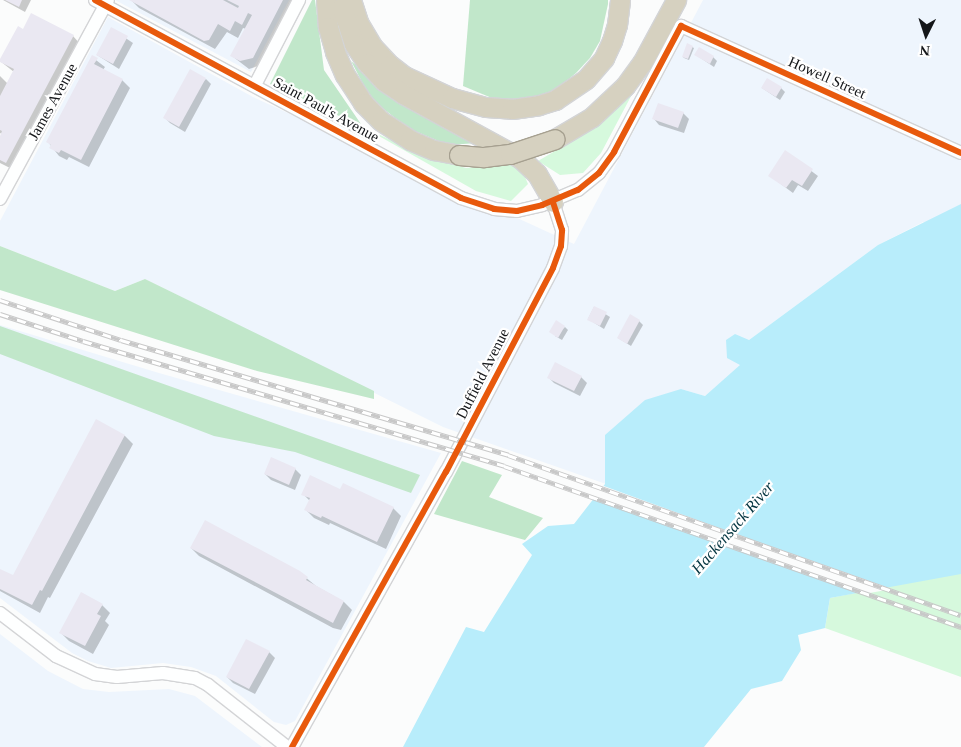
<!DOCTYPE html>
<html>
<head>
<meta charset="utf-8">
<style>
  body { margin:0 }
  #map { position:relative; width:961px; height:747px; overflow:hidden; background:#fbfcfc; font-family:Georgia,serif }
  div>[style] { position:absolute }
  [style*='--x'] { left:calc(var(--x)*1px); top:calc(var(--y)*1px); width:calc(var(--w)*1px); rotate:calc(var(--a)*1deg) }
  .built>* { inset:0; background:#eef5fd }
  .green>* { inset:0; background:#d6f9dd }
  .forest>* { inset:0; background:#c1e7ca }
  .water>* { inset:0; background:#b8edfb }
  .pier>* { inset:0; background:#fbfcfc }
  .shadow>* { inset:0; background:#0003 }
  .building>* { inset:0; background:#eae8f2 }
  .roads { filter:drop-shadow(1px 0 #d3d4d6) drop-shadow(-1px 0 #d3d4d6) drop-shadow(0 1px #d3d4d6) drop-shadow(0 -1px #d3d4d6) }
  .minor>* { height:12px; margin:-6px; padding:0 6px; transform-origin:6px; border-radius:6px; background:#feffff }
  .highway>* { height:19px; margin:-9.5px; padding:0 9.5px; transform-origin:9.5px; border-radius:9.5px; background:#d6d1c0 }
  .rail>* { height:5px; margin-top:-2.5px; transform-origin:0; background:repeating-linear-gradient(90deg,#fff 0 9px,#c8c8c8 0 18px); box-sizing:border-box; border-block:1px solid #c8c8c8 }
  .bridges { filter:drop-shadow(1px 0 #a6a090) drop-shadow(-1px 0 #a6a090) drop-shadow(0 1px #a6a090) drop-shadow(0 -1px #a6a090) }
  .highway-bridge>* { height:19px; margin:-9.5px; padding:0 9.5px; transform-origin:9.5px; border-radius:9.5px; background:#d6d1c0 }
  .cycleway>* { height:6px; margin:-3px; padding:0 3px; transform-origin:3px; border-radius:3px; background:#e8590c }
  span { translate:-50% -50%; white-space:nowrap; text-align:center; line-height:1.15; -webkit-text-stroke:4.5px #fff; paint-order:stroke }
  .street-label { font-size:15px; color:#141619 }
  .water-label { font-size:16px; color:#043540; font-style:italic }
  .north { position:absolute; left:901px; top:10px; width:50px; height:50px; -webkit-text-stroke:4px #fff; paint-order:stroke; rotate:184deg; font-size:14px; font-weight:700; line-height:20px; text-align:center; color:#141619 }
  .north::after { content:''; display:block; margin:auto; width:18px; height:22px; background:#141619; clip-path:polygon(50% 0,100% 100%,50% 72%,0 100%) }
</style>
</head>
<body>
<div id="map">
  <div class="built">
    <div style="clip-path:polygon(115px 0,289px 0,251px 72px)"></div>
    <div style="clip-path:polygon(703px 0,961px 0,961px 205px,928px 223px,923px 222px,878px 245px,749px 340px,741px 365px,705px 396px,681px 389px,606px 484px,443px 427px,145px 279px,115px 291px,0 246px,0 221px,108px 17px,253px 97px,574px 244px)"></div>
    <div style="clip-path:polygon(0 325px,159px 373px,441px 453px,295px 721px,286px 725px,274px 722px,216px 676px,191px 667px,163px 663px,111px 668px,88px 661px,72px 653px,0 598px)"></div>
    <div style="clip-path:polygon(0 634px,48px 671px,83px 689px,109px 692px,169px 689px,195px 696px,262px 747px,0 747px)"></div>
  </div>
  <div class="green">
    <div style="clip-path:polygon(647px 66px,601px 153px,583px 173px,560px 175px,538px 161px,572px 141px,610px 112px)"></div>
    <div style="clip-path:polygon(363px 127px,427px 157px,466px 168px,519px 163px,528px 184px,511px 201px,476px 191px)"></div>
    <div style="clip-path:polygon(961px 572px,961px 677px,825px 628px,830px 598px)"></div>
  </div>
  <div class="forest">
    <div style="clip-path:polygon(312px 0,315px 0,324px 70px,363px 127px,270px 84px)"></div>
    <div style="clip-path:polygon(470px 0,608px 0,608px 4px,600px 41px,590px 58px,576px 73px,559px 87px,539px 98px,499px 101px,463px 86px)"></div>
    <div style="clip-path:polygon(351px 61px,392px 96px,478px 143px,448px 145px,408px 128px,371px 99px)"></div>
    <div style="clip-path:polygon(0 246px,115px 291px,145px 279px,374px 391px,374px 399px,257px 371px,0 290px)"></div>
    <div style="clip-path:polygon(0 326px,420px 475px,411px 493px,295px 452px,214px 436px,0 354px)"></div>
    <div style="clip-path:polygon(462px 461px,502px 475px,489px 497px,543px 518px,525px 540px,434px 514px)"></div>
  </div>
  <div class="water">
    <div style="clip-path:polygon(961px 204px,961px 574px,830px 598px,825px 628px,798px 635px,801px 650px,782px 681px,751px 689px,704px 747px,403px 747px,466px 627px,484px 632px,532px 555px,522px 544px,548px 526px,574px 524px,605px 484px,605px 435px,645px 400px,681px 389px,705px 396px,740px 365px,727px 358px,726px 340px,735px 334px,749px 340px,878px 245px)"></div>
  </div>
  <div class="pier">
    <div style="clip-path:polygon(601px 485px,733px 533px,892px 589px,864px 594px,592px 497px)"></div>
  </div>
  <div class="shadow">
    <div style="clip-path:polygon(3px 0,31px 0,25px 12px)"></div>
    <div style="clip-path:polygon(131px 0,295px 0,261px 65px,249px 69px,232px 56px,246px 29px,243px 28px,238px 38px,227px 32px,215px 49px,139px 8px)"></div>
    <div style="clip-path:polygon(112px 29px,133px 43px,119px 69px,97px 55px)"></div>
    <div style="clip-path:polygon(23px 31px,73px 36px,81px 45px,14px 170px,0 163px,0 139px,2px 134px,0 133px,0 76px,8px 84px,14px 72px,0 61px)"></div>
    <div style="clip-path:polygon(692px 47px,694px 48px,689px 60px,684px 58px,683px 57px)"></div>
    <div style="clip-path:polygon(696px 55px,713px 57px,717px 61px,714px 67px)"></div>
    <div style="clip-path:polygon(92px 57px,105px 67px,103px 70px,122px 80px,130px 88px,89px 167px,69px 157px,67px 160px,59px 156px,48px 142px)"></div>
    <div style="clip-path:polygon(206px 79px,211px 84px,185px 132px,170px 123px,164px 117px)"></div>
    <div style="clip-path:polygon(762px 88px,781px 88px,785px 92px,780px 100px)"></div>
    <div style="clip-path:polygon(683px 113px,689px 119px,684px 133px,659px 125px,654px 119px)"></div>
    <div style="clip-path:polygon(786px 152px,818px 176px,808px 191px,798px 185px,793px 193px,770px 176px)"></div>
    <div style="clip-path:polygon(594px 307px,610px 317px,604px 329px,588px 319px)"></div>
    <div style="clip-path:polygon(639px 321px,643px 325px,631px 346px,618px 338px)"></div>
    <div style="clip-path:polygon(565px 327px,568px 330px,562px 340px,555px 336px)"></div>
    <div style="clip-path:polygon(548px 377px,581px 377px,587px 383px,580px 396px,554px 383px)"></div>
    <div style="clip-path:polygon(97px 421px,125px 436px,133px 444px,50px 598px,48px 597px,40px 613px,0 591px,0 570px,13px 577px)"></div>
    <div style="clip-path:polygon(295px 469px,301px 475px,295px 490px,271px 480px,265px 474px)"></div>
    <div style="clip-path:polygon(340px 491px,393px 508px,401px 516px,386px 549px,330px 523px,329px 525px,314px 518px,306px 510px,310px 501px,303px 494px)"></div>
    <div style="clip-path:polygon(191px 548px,304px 576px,316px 586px,344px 602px,352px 610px,341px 630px,333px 628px,199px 556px)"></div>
    <div style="clip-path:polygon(102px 605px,110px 613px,105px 621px,109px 625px,93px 654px,69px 641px,61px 633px)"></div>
    <div style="clip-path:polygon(269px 652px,275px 658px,255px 694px,233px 683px,227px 677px)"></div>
  </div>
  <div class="building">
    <div style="clip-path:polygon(5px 0,22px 0,19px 7px)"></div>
    <div style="clip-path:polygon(129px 0,223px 0,238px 8px,239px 6px,227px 0,283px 0,253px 58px,240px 61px,230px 56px,252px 15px,248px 13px,242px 25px,235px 21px,230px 31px,218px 24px,209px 40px,204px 41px)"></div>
    <div style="clip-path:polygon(31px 13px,74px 35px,6px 163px,0 160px,0 136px,2px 131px,0 130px,0 96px,14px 69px,0 62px,0 59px,18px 26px,23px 29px)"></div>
    <div style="clip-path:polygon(111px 27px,128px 36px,113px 64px,96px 55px)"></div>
    <div style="clip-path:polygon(687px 43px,693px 46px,688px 59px,682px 57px)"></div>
    <div style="clip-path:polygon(699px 47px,714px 56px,710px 64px,694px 55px)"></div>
    <div style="clip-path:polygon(92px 55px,98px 58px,94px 64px,123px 79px,81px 160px,61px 150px,59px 153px,49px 148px,51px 145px,46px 142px)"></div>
    <div style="clip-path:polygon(190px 69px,206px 78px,179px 127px,163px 118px)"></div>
    <div style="clip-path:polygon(767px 78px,782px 87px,776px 97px,761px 88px)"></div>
    <div style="clip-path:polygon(658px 103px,684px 112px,678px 128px,652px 119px)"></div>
    <div style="clip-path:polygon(785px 150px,813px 169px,802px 186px,792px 180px,786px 188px,768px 176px)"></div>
    <div style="clip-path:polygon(594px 306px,607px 312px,600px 326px,587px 320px)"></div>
    <div style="clip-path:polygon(630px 314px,640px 320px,627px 344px,617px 338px)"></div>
    <div style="clip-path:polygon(556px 320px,565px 326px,558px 338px,549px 332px)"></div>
    <div style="clip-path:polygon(555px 362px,582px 376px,574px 391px,547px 378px)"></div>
    <div style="clip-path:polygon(96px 419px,125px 435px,42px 591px,40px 590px,32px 605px,0 589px,0 569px,13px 575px)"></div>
    <div style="clip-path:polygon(271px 457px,296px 468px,289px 485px,264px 474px)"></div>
    <div style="clip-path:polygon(310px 475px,340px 489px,343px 483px,394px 507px,377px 542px,322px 516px,321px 518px,304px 510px,310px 498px,301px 495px)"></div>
    <div style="clip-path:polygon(205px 520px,300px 571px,308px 577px,306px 580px,344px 601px,333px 623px,190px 548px)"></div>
    <div style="clip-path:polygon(81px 592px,103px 604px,97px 614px,101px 616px,85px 646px,59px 633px)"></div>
    <div style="clip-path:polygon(246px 639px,270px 651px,249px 689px,226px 677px)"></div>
  </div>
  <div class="roads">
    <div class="minor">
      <div style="--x:95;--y:0;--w:416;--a:28.4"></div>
      <div style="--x:461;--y:198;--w:35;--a:18"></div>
      <div style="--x:494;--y:209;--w:23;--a:5"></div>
      <div style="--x:517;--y:211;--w:26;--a:-13"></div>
      <div style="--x:542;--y:205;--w:39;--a:-23"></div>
      <div style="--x:578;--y:190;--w:27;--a:-39"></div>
      <div style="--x:599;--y:173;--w:26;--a:-54"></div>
      <div style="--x:614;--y:152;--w:143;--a:-62"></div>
      <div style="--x:681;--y:26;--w:307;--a:24.4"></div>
      <div style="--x:255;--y:85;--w:96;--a:-62.6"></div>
      <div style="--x:0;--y:199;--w:226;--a:-61.5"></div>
      <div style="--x:0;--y:613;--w:71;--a:37.5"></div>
      <div style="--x:56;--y:656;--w:43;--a:24.8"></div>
      <div style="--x:95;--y:674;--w:22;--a:8"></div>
      <div style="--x:117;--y:677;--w:46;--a:-5"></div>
      <div style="--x:163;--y:673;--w:32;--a:9"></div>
      <div style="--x:195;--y:678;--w:15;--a:28"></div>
      <div style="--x:208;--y:685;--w:100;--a:38.1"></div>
      <div style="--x:292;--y:747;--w:315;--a:-60.8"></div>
      <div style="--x:446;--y:472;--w:230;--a:-62.3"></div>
      <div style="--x:553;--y:268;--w:23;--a:-70"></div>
      <div style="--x:561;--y:246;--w:16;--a:-86"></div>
      <div style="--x:562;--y:230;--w:29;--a:-108"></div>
    </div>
    <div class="highway">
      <div style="--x:326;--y:0;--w:27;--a:86"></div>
      <div style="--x:328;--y:27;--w:26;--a:74"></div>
      <div style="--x:335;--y:52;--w:25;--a:67"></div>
      <div style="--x:345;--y:75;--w:33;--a:57"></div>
      <div style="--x:363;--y:103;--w:25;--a:45"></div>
      <div style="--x:381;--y:121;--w:35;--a:33"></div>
      <div style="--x:410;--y:140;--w:26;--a:23"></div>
      <div style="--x:434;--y:150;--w:25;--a:11"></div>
      <div style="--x:351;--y:0;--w:25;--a:72"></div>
      <div style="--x:359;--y:24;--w:26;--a:59"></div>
      <div style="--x:372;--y:46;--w:26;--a:47"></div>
      <div style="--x:390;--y:65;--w:18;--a:38"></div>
      <div style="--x:404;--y:76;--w:53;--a:24.6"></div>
      <div style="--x:452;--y:98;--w:35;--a:15"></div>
      <div style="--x:486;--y:107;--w:26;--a:4"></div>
      <div style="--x:512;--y:109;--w:27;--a:-8"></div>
      <div style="--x:539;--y:105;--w:17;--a:-17"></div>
      <div style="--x:555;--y:100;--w:37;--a:-34"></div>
      <div style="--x:586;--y:79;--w:28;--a:-49"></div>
      <div style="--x:604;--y:58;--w:19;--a:-65"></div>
      <div style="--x:612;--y:41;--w:17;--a:-73"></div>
      <div style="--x:617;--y:25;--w:25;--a:-83"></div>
      <div style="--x:342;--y:7;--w:39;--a:72"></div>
      <div style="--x:354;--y:44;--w:23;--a:56"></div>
      <div style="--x:367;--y:63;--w:25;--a:47"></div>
      <div style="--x:384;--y:81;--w:23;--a:34"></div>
      <div style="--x:403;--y:94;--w:133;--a:28.7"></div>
      <div style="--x:520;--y:158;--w:23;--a:43"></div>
      <div style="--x:537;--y:174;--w:32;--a:60"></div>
      <div style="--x:555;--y:139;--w:43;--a:-30.7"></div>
      <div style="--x:592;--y:117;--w:45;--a:-43.2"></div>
      <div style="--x:625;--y:86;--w:29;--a:-54"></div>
      <div style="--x:642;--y:63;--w:72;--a:-61.6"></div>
    </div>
  </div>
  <div class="rail">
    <div style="--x:0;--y:300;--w:127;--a:18.3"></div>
    <div style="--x:121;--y:340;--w:404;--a:16.5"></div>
    <div style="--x:508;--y:455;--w:480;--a:19.5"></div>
    <div style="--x:0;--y:314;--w:87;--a:18"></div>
    <div style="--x:83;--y:341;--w:439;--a:16.5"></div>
    <div style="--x:504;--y:466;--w:485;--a:19.4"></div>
  </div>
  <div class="bridges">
    <div class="highway-bridge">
      <div style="--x:459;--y:155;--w:25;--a:5"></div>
      <div style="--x:484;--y:157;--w:26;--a:-7"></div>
      <div style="--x:510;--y:154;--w:47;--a:-18.4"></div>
    </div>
  </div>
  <div class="cycleway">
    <div style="--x:95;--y:0;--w:416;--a:28.4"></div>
    <div style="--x:461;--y:198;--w:35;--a:18"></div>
    <div style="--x:494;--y:209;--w:23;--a:5"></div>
    <div style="--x:517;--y:211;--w:26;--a:-13"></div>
    <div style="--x:542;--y:205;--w:39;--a:-23"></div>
    <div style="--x:578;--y:190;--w:27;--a:-39"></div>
    <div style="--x:599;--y:173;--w:26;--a:-54"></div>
    <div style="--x:614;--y:152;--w:143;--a:-62"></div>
    <div style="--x:681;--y:26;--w:307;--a:24.4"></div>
    <div style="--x:292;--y:747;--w:315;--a:-60.8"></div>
    <div style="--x:446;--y:472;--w:230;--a:-62.3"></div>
    <div style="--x:553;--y:268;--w:23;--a:-70"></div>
    <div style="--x:561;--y:246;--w:16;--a:-86"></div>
    <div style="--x:562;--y:230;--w:29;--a:-108"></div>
  </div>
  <div class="street-label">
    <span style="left:827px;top:78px;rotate:24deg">Howell Street</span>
    <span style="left:53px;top:102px;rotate:-61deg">James Avenue</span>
    <span style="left:326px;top:110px;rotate:29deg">Saint Paul's Avenue</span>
    <span style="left:483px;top:374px;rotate:-63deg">Duffield Avenue</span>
  </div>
  <div class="water-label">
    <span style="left:733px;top:528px;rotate:-49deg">Hackensack River</span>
  </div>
  <div class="north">N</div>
</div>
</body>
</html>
